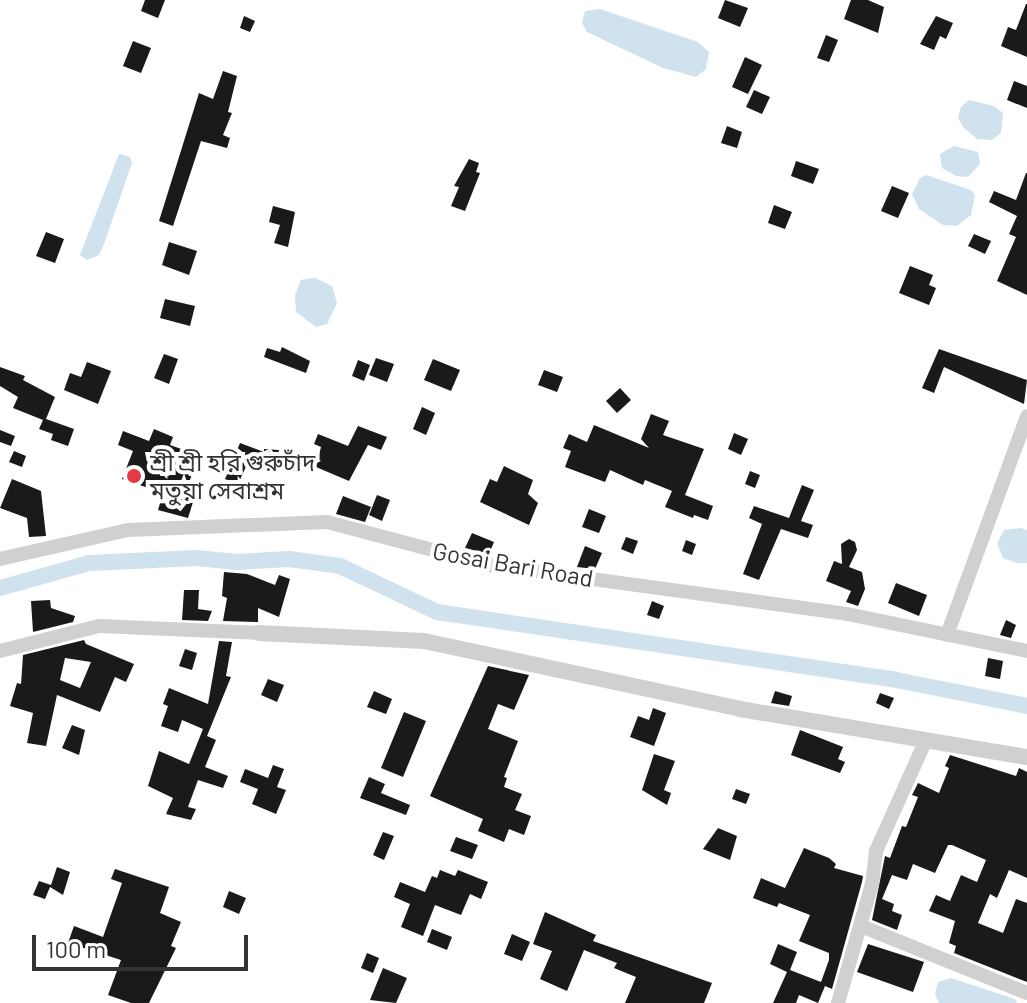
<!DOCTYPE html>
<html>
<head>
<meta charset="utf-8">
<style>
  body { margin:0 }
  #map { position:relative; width:1027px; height:1003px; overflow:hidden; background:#fff; font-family:Barlow,"Noto Sans Bengali",sans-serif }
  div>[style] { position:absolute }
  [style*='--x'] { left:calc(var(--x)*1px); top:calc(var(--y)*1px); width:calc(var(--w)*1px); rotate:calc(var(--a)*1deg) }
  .water>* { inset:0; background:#cfe2ee }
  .canal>* { height:16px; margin:-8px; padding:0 8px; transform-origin:8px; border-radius:8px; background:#cfe2ee }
  .building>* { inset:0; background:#1a1a1a }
  .minor>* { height:14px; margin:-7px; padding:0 7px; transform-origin:7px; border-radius:7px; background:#d0d0d0 }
  .tertiary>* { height:16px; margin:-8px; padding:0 8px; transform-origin:8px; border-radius:8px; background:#d0d0d0 }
  .dots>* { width:22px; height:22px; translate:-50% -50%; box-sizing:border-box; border:4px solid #fff; border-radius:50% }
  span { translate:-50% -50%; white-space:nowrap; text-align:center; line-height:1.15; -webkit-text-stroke:8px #fff; paint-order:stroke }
  .poi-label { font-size:24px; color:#333 }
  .left { translate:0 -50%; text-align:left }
  .street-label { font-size:24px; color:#333 }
  .scale { position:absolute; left:32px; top:935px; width:216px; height:36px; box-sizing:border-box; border:4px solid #333; border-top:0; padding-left:10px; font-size:24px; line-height:28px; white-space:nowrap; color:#333; -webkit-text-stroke:6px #fff; paint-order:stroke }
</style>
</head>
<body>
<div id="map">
  <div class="water">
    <div style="clip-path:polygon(600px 9px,698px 42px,709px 52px,706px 69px,696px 77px,663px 68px,587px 32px,582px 23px,585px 11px)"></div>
    <div style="clip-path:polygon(969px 100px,994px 106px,1003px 113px,1001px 133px,992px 140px,977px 139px,964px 128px,958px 118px,961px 107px)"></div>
    <div style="clip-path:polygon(954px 146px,978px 152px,980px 164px,968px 177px,956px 176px,942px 168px,940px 154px)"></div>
    <div style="clip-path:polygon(119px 154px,130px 157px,132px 163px,104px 244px,99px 255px,87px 260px,80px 255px)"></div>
    <div style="clip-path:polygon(926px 175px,971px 190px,975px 195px,971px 215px,957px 226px,943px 225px,919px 209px,912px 194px,920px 178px)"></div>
    <div style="clip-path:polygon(315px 278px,332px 286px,337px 303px,327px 324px,316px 327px,296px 312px,295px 295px,301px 280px)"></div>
    <div style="clip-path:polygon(1020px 528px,1027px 530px,1027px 563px,1017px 563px,1003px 558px,997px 544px,1004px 530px)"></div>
    <div style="clip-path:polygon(951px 978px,1015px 999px,1017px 1003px,939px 1003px,935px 994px,938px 982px)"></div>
  </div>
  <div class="canal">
    <div style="--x:0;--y:588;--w:92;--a:-15.7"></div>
    <div style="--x:89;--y:563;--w:107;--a:-2.7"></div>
    <div style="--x:196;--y:558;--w:42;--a:5.4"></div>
    <div style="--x:238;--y:562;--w:51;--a:-3.4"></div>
    <div style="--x:289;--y:559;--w:51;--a:7.8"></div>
    <div style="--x:340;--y:566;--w:107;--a:25.4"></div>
    <div style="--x:437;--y:612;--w:464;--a:8.4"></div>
    <div style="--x:896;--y:680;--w:134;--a:11.2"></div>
  </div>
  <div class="building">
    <div style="clip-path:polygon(145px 0,165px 0,158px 18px,141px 11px)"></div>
    <div style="clip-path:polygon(725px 0,748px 8px,740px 27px,718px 18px)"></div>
    <div style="clip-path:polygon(851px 0,868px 0,884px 7px,878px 33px,844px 19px)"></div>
    <div style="clip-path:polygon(1026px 4px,1027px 4px,1027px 57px,1001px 46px,1008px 27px,1016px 30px)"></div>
    <div style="clip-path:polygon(244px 16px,255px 21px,250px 32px,240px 28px)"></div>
    <div style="clip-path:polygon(936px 16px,953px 23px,946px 39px,940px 36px,934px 50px,920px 44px)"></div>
    <div style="clip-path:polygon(826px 35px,838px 40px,829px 62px,817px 58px)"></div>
    <div style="clip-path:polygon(133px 41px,151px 48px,141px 73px,123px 66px)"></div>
    <div style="clip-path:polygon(745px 57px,762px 65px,748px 94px,732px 87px)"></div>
    <div style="clip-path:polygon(223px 71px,237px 76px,228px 112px,232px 113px,223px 135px,230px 138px,227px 148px,201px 141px,173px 226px,159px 221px,199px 93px,213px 99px)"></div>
    <div style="clip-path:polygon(1014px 81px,1027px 86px,1027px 108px,1007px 100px)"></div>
    <div style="clip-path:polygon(754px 90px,770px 97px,762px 114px,746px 107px)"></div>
    <div style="clip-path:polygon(727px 126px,742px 132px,737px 148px,721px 143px)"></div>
    <div style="clip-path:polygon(469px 159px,479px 163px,476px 172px,480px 173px,465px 211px,451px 206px,459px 187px,454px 186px)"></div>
    <div style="clip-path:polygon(796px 161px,819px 169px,813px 184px,791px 176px)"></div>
    <div style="clip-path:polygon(1026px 173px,1027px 173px,1027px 295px,997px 281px,1016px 237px,1009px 234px,1017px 216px,989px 202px,994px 191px,1016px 200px)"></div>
    <div style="clip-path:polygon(892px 186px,909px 193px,898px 218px,881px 211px)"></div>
    <div style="clip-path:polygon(774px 205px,792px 212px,785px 229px,768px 223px)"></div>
    <div style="clip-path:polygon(273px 206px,295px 212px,288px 247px,274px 243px,280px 225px,269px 222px)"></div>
    <div style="clip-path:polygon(46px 232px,64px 239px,55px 263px,36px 256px)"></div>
    <div style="clip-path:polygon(974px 234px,991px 241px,985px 254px,968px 246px)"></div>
    <div style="clip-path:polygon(169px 242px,197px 251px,189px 275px,162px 265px)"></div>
    <div style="clip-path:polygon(910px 266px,933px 275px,929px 285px,936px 288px,929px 305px,899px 293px)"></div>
    <div style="clip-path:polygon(165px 299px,195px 306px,190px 326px,160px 318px)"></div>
    <div style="clip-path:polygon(282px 347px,310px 361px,306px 373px,264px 357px,267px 348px,280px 352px)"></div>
    <div style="clip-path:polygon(939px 349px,1027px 380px,1024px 404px,944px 367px,934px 393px,922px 388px)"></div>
    <div style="clip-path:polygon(164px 354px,178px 359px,169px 384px,154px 378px)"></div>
    <div style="clip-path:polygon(376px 358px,394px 364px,387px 382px,369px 375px)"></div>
    <div style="clip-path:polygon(433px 359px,460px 370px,451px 391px,424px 380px)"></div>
    <div style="clip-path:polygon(358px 360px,370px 365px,364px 381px,352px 376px)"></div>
    <div style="clip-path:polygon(87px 362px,111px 371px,98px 404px,64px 390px,70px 373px,81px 377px)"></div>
    <div style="clip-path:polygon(0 367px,25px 376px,23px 380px,55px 397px,46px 419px,74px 429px,68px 446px,51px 440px,53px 434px,39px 429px,43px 420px,13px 408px,18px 397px,0 386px)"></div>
    <div style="clip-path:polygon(544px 370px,563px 377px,557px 392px,538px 385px)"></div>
    <div style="clip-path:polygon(620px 388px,631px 400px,617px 413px,606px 401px)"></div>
    <div style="clip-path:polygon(422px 407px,435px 413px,426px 435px,413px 429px)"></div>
    <div style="clip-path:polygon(651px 414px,669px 421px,663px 435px,704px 449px,685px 495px,713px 506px,708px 520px,694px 515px,693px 518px,665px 507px,672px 491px,645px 480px,643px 485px,610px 470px,605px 482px,565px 467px,571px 451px,563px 448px,569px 434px,587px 442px,594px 425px,649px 448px,641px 439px)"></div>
    <div style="clip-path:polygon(358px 426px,387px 437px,381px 450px,368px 445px,349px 481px,316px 467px,321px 447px,314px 444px,318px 434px,348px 446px)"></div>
    <div style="clip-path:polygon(154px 429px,173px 437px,170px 445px,198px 455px,190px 480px,199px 483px,188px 518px,158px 510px,163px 493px,122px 479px,133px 451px,118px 445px,123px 431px,149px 441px)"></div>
    <div style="clip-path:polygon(0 430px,15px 436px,11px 446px,0 442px)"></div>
    <div style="clip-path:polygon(734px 433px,748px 439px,741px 455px,728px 449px)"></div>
    <div style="clip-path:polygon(240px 443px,264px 452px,264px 449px,279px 450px,277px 462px,250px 458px,238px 484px,225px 479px)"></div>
    <div style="clip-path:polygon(14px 451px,26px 456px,22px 467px,9px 462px)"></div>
    <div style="clip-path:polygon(504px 466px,533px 480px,528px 494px,538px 503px,529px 525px,480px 502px,490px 479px,497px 482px)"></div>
    <div style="clip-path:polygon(750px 471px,760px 475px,755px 488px,745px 484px)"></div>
    <div style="clip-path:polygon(12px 479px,41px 491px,46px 536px,29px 537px,27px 518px,0 508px)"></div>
    <div style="clip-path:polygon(802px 485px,814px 490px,801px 521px,813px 525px,808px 538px,781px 529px,759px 580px,743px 574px,762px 524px,749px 518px,754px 506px,789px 518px)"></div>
    <div style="clip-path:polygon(377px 495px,390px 500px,382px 521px,369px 515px)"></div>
    <div style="clip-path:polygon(343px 496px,371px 507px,365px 522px,336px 514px)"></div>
    <div style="clip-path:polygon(589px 509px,606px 516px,599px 533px,582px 527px)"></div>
    <div style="clip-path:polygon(472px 533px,494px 542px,489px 554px,465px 548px)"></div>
    <div style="clip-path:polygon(626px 537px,638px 541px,633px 554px,621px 549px)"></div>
    <div style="clip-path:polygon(849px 539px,855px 542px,857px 550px,849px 567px,862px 572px,865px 589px,858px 606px,846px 602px,851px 591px,826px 581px,834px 561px,842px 564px,841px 544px)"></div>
    <div style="clip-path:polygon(686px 540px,696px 544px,692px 555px,682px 551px)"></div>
    <div style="clip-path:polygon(585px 546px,602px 553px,595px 569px,577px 567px)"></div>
    <div style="clip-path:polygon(224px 572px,247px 574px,275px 585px,279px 575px,290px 579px,279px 617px,258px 608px,258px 622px,223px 621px,227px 598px,222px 596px)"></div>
    <div style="clip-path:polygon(896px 583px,927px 595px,919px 616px,888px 603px)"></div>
    <div style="clip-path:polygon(184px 590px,199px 590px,198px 609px,212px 611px,208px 621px,182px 620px)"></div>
    <div style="clip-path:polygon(50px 600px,51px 608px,75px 616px,73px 622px,33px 632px,31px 601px)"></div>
    <div style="clip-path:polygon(652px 601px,664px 606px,659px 619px,647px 615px)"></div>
    <div style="clip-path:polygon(1006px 620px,1016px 625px,1011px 638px,1000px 635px)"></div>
    <div style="clip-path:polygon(evenodd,84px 640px,86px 644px,134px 664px,126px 682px,115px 677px,100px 712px,57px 695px,46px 746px,27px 743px,33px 713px,10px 706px,17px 683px,21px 684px,23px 655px,84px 640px,65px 658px,91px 662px,80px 688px,60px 680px,65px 658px)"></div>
    <div style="clip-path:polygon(219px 641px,232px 642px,226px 676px,231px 677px,207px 736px,216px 740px,205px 767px,228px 776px,223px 788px,198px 780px,188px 807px,196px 809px,191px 820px,166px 814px,173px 798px,148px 786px,159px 751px,189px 764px,203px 729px,182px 720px,178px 732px,161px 726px,168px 706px,163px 704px,169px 688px,208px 704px)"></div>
    <div style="clip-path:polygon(185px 649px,197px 653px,192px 670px,179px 666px)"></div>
    <div style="clip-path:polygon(988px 658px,1003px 661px,1000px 679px,985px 676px)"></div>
    <div style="clip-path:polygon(488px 666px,529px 675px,514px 710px,498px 704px,488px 729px,518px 741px,504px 777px,507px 778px,504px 787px,522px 794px,515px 810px,531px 816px,524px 835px,509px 829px,504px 842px,478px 831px,483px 819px,430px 796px)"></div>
    <div style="clip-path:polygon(268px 679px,284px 685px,277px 702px,261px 695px)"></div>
    <div style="clip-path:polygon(374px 691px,392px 699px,386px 714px,367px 707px)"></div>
    <div style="clip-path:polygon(775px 691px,792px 696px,789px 706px,771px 703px)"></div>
    <div style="clip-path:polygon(880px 693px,894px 698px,889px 709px,876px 703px)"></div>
    <div style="clip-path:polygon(653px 708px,666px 713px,654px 746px,630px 737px,638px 716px,649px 720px)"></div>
    <div style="clip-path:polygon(404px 712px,426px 721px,403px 777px,381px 768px)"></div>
    <div style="clip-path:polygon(72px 725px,85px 730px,79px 755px,62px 748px)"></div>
    <div style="clip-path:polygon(800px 730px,843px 747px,838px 759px,845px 762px,840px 773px,791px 755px)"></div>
    <div style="clip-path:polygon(654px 754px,675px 761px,664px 790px,671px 793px,667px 805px,642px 790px)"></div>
    <div style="clip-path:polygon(950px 755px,1016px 776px,1019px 768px,1027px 772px,1027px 878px,1009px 870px,997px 898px,990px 894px,978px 923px,1003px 933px,1016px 899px,1027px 903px,1027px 982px,954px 953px,956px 946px,949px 943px,955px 921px,929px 911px,936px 895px,950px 901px,961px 875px,977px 882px,986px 860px,952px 845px,948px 845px,935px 873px,913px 864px,907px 880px,892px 875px,882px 899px,894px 904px,892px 911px,902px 915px,897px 930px,872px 920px,885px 856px,890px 858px,902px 826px,906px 827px,918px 797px,912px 795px,918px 783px,939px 793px,949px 768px,945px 766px)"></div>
    <div style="clip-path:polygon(273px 765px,284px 769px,277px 787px,286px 790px,276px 814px,252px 804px,258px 789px,240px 782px,245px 769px,268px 778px)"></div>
    <div style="clip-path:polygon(369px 777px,385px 784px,381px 793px,410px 805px,406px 815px,360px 798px)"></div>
    <div style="clip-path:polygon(736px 789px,750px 794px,746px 804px,732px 799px)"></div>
    <div style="clip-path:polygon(718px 828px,737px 836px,730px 860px,703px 849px)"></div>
    <div style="clip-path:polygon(383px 832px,394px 836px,384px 860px,373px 855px)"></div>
    <div style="clip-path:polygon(456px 837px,478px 845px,472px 859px,450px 851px)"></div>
    <div style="clip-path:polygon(804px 848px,829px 858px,836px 864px,834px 868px,863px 876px,862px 882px,832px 989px,825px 986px,818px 1003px,799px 995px,796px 1003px,773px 1003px,787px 972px,770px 964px,778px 944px,797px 952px,790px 970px,821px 982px,829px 960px,829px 953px,799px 941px,810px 915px,779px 903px,777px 907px,753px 898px,761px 878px,785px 888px)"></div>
    <div style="clip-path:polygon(57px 867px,70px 872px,63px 895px,50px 887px,45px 899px,33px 895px,39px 881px,51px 885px)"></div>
    <div style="clip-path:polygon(115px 869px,169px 887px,160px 913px,181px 922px,171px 946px,176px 948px,149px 1003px,131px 1003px,108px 995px,121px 960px,68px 943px,74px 926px,103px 937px,122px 883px,111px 879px)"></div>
    <div style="clip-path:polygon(440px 870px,455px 876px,458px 870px,488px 882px,481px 899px,470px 894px,461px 915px,435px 905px,423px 936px,401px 927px,410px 904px,394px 897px,400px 882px,425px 892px,432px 876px,437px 878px)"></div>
    <div style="clip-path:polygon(229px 891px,246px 898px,239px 914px,223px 907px)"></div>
    <div style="clip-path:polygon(545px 912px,596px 935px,593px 941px,712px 983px,704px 1003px,625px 1003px,636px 977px,614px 968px,617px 963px,584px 950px,567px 991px,540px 979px,552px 951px,533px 944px)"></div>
    <div style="clip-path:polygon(432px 929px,452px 937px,447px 950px,427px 942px)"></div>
    <div style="clip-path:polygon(512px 934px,530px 942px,522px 961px,504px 954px)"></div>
    <div style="clip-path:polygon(868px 944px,924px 962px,913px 992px,857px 972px)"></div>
    <div style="clip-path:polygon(367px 953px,379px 958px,373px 973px,361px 968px)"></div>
    <div style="clip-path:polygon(383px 968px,407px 978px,396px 1003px,370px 1000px)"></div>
  </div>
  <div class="minor">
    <div style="--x:0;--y:559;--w:131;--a:-12.8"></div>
    <div style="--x:128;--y:530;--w:199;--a:-2.3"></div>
    <div style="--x:327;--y:522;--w:169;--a:14.8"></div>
    <div style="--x:490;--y:565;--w:360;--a:7.8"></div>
    <div style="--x:847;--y:614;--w:184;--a:11.6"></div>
    <div style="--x:947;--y:635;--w:233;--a:-69.9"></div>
    <div style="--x:0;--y:651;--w:102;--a:-14.2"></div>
    <div style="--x:99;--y:626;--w:160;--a:2.5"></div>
    <div style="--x:861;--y:926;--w:179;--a:22"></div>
    <div style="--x:838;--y:1003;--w:124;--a:-74.1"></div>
    <div style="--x:872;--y:884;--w:33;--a:-83"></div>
    <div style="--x:876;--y:851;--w:122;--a:-65.8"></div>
  </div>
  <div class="tertiary">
    <div style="--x:259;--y:633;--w:165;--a:2.8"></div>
    <div style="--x:424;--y:641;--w:323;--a:12.1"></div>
    <div style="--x:740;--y:709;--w:291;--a:9.5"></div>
  </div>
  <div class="dots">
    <div style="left:134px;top:476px;background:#e63946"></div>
  </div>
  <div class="poi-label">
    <span class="left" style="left:150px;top:476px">শ্রী শ্রী হরি গুরুচাঁদ<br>মতুয়া সেবাশ্রম</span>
  </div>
  <div class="street-label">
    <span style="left:513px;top:564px;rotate:10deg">Gosai Bari Road</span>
  </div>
  <div class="scale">100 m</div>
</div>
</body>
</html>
